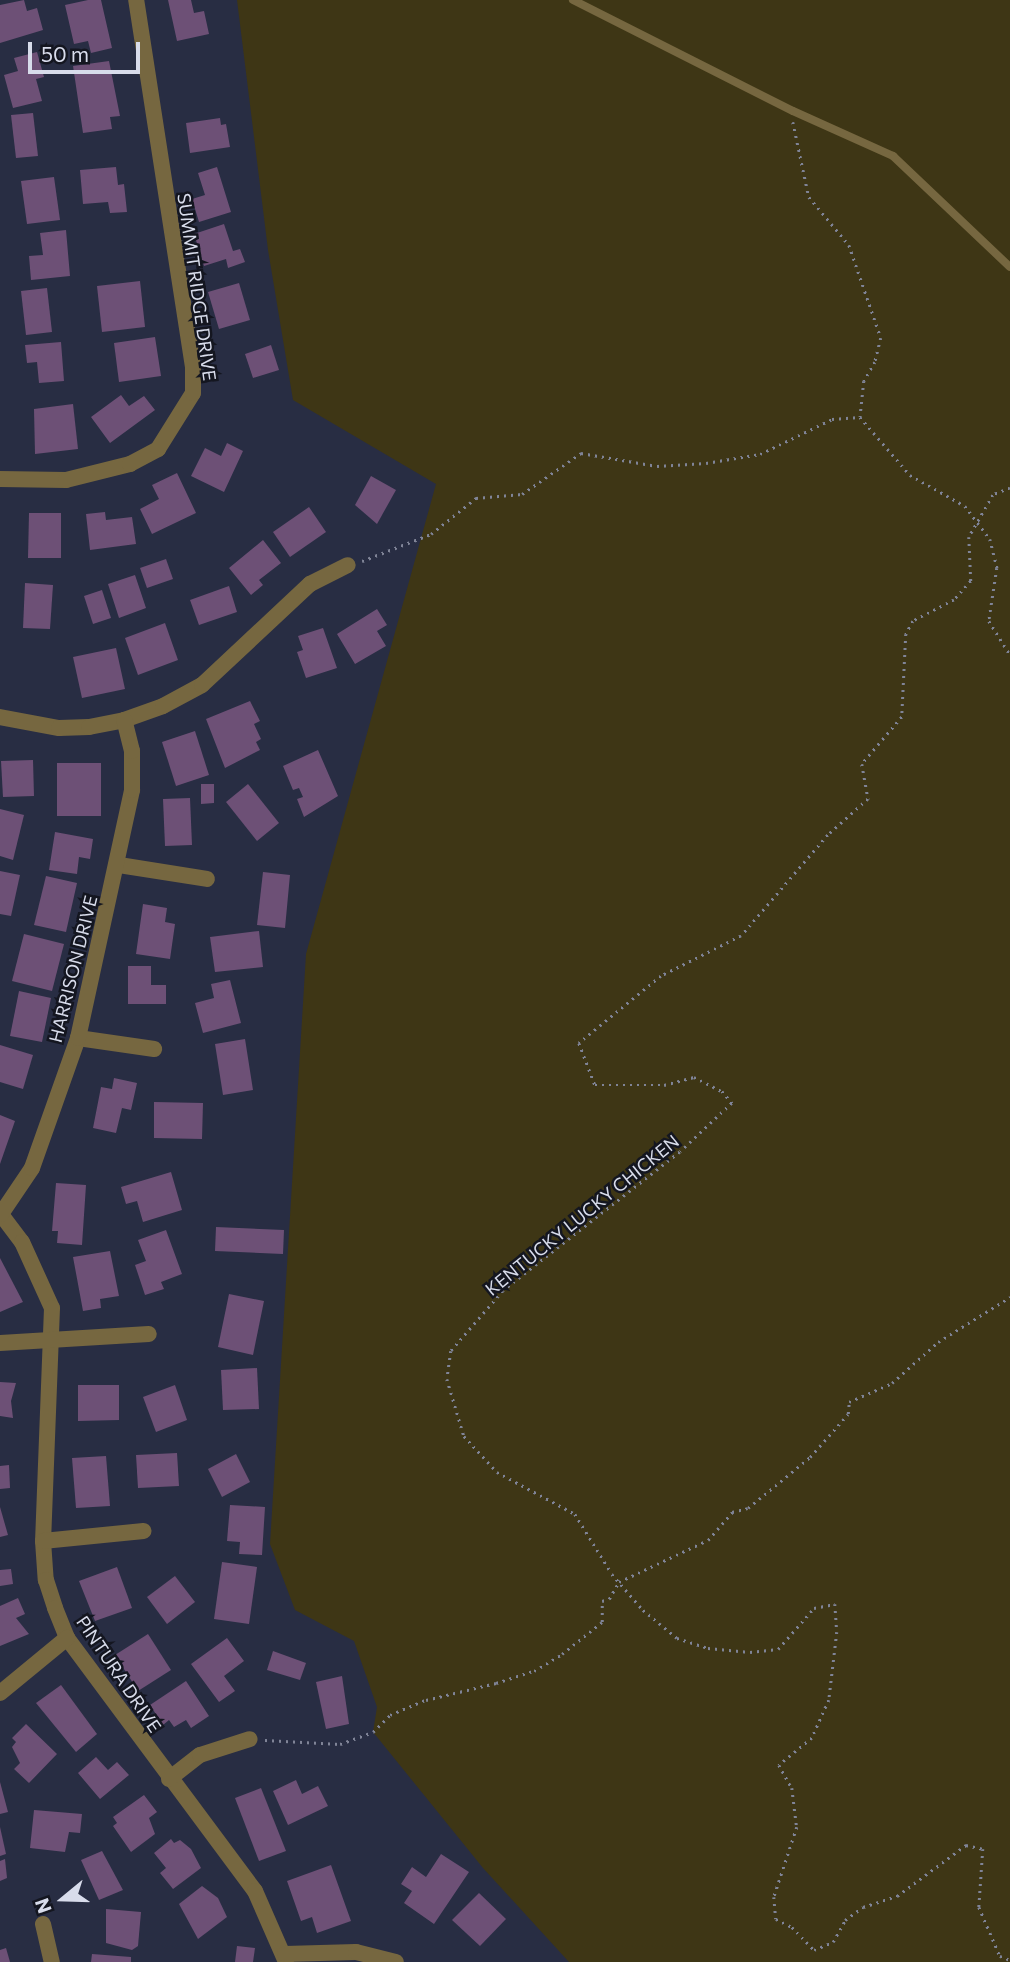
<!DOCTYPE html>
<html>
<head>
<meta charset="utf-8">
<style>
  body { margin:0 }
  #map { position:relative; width:1010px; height:1962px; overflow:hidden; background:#282d43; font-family:Commissioner,sans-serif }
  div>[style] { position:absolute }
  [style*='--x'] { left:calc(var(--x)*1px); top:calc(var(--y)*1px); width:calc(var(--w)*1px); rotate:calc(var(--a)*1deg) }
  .sand>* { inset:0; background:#3e3615 }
  .building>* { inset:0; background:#6d5076 }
  .path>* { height:2.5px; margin-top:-1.25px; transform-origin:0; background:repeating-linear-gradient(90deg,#808497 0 2px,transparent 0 7px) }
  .lane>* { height:8px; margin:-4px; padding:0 4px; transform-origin:4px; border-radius:4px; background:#766740 }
  .street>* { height:16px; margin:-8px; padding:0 8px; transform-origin:8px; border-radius:8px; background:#766740 }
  span { translate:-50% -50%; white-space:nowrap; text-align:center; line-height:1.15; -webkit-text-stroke:5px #141620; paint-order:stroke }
  .street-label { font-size:18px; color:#d8dceb }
  .north { position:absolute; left:28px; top:1864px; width:70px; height:70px; -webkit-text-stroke:5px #141620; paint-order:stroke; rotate:251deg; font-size:19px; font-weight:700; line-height:28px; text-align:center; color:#d8dceb }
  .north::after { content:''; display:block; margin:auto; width:24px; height:32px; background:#d8dceb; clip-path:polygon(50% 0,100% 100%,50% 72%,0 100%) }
  .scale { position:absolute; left:28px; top:42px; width:112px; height:32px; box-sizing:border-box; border:4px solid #d8dceb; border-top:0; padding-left:9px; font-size:21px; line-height:24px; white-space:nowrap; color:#d8dceb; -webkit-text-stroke:5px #141620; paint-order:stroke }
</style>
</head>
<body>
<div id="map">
  <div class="sand">
    <div style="clip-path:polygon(237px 0,1010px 0,1010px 1962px,569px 1962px,483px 1868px,373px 1732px,377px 1707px,354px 1641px,295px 1610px,270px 1544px,306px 954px,436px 484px,293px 400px,268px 250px)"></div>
  </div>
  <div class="building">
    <div style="clip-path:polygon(24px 0,27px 11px,37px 8px,43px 30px,0 43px,0 5px)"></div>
    <div style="clip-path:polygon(88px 0,101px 0,112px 48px,91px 53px,88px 41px,74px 44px,65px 5px)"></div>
    <div style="clip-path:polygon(168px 0,191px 0,194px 13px,204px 11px,209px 34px,177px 41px)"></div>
    <div style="clip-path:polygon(37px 52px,44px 77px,36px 79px,42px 101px,13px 108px,4px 75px,18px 71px,14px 58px)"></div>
    <div style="clip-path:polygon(109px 61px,120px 116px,110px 117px,112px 129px,83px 133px,73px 66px)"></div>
    <div style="clip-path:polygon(33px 113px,38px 156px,16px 158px,11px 115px)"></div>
    <div style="clip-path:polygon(220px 118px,221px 125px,226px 124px,230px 147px,190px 153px,186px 123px)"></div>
    <div style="clip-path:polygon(116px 167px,118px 185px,124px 184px,127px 212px,110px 213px,108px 202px,83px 204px,80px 170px)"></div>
    <div style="clip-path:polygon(217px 167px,231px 212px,199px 222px,192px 199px,205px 195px,198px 173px)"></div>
    <div style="clip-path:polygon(54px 177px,60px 220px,27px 224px,21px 181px)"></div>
    <div style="clip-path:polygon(224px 224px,233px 251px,240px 249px,245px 262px,228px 268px,226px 259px,204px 266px,194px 234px)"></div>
    <div style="clip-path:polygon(66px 230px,70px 276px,31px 280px,29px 256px,43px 255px,40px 233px)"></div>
    <div style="clip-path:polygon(140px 281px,145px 327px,102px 332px,97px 286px)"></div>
    <div style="clip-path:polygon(239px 283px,250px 320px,219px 329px,208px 292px)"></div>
    <div style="clip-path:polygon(47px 288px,52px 332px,26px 335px,21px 291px)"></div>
    <div style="clip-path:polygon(155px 337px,161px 376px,119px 382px,114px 343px)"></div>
    <div style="clip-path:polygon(61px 342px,64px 381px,39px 383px,37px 362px,27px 363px,25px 345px)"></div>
    <div style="clip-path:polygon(271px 345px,279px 370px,253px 378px,245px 354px)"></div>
    <div style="clip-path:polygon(121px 395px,129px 406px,144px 396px,155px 410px,110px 443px,91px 417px)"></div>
    <div style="clip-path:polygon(73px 404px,78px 449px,35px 454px,34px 409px)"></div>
    <div style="clip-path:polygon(227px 443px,243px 451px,224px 492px,191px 476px,205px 448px,221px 456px)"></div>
    <div style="clip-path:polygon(177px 473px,196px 513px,152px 534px,140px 509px,159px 499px,152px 485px)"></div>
    <div style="clip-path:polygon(371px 476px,396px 490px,377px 524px,355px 505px)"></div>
    <div style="clip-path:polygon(309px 507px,326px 532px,290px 557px,273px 532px)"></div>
    <div style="clip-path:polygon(105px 512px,106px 520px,132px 517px,136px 544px,90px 550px,86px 514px)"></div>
    <div style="clip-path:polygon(29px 513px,61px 513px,61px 558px,28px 558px)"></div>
    <div style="clip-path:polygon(263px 540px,281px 563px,259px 580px,263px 585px,251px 595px,229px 568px)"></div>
    <div style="clip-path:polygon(166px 559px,173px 579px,147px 588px,140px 568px)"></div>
    <div style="clip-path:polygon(135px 575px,146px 608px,119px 618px,108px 584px)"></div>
    <div style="clip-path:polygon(25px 583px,53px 585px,50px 629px,23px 628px)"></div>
    <div style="clip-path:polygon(229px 586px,237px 612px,199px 625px,190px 600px)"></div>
    <div style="clip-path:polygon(102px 590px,111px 618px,93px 624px,84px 596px)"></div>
    <div style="clip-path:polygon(377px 609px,387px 625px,377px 631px,386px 646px,355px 664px,337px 634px)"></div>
    <div style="clip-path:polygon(165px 623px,178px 660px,138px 675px,125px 638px)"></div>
    <div style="clip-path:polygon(323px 628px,337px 668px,306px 678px,297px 652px,303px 650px,298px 636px)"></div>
    <div style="clip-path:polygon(116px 648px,125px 689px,82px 698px,73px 657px)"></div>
    <div style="clip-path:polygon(250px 701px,260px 721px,254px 724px,261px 739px,256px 742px,260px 750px,225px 768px,206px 719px)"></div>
    <div style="clip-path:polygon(195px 731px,209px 775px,176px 786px,162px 742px)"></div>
    <div style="clip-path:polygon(318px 750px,338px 796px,304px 817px,297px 799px,303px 797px,299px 788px,293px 790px,283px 766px)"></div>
    <div style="clip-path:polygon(33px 760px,34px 796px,3px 797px,1px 761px)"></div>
    <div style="clip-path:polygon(57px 763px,101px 763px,101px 816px,57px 816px)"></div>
    <div style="clip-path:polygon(201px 784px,214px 784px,214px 803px,201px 804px)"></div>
    <div style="clip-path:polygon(248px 784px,279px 823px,257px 841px,226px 802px)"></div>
    <div style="clip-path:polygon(190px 798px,192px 845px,165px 846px,163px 799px)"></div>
    <div style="clip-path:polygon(0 809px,24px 815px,13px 860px,0 856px)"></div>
    <div style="clip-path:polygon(55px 832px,93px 839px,90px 859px,79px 857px,77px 874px,49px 870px)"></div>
    <div style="clip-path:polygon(0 871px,20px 875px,11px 916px,0 914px)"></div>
    <div style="clip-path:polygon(263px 872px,290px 875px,285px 928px,257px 925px)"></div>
    <div style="clip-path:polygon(46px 876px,77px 883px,66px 932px,34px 925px)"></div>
    <div style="clip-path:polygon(143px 904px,167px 908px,165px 922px,175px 924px,170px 959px,136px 954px)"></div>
    <div style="clip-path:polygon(259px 931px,263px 967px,215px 972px,210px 937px)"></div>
    <div style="clip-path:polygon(24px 934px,64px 944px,52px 991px,12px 981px)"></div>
    <div style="clip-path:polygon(128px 966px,151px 966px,151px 985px,166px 985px,166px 1004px,128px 1004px)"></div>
    <div style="clip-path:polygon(230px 980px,241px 1023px,203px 1033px,195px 1003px,214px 998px,211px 984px)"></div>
    <div style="clip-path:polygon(19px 991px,51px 998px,42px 1042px,10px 1036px)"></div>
    <div style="clip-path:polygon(245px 1039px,253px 1090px,223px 1095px,215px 1044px)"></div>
    <div style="clip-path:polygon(0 1045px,33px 1055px,23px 1089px,0 1082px)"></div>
    <div style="clip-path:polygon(114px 1078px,137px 1083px,131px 1110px,122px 1108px,116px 1133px,93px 1128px,101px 1087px,112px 1089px)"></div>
    <div style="clip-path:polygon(154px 1102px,203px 1103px,202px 1139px,154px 1138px)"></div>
    <div style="clip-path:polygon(0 1115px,15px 1121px,0 1164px)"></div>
    <div style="clip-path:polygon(171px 1172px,182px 1210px,143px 1222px,137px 1201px,126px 1204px,121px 1187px)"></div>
    <div style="clip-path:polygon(56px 1183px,86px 1185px,82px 1245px,57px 1243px,58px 1231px,52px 1231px)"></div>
    <div style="clip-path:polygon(216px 1227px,284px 1230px,283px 1254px,215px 1251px)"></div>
    <div style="clip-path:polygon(166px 1230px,182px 1274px,161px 1282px,164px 1289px,145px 1295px,135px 1265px,146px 1261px,138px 1240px)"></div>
    <div style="clip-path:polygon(110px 1251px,119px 1296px,100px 1299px,101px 1308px,83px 1311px,73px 1257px)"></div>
    <div style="clip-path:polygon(0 1258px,23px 1302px,0 1312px)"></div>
    <div style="clip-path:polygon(229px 1294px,264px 1301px,253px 1355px,218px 1347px)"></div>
    <div style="clip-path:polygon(257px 1368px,259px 1409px,223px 1410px,221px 1370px)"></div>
    <div style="clip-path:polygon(0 1382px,16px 1383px,11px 1401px,13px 1418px,0 1416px)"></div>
    <div style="clip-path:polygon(78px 1385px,119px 1385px,119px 1420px,78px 1421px)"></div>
    <div style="clip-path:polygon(175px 1385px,187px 1420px,156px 1432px,143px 1397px)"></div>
    <div style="clip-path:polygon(177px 1453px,179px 1486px,138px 1488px,136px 1455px)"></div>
    <div style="clip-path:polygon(236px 1454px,250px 1482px,222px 1497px,208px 1469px)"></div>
    <div style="clip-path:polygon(106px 1456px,110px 1506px,76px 1508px,72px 1458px)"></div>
    <div style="clip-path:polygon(9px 1465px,10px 1488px,0 1489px,0 1466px)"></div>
    <div style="clip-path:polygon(230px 1505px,265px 1507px,262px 1555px,239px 1554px,240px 1542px,227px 1541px)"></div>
    <div style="clip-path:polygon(0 1507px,8px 1535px,0 1537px)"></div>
    <div style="clip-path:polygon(222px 1562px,257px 1567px,249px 1624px,214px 1619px)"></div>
    <div style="clip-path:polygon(117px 1567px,132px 1608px,95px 1621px,79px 1581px)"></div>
    <div style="clip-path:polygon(11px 1569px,13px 1584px,0 1586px,0 1570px)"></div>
    <div style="clip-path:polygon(175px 1576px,195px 1602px,167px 1624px,147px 1597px)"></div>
    <div style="clip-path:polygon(18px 1598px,25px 1614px,16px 1618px,29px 1634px,0 1646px,0 1606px)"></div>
    <div style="clip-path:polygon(148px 1634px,171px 1670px,138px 1691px,115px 1655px)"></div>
    <div style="clip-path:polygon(227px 1638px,244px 1661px,224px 1676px,235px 1691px,219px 1702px,191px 1664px)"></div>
    <div style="clip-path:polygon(273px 1651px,306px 1663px,300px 1680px,267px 1670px)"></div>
    <div style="clip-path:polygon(342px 1676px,349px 1724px,326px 1729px,316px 1682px)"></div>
    <div style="clip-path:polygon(186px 1681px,209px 1716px,191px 1728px,186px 1720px,174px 1727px,169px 1720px,163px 1725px,150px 1705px)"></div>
    <div style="clip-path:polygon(61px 1685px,97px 1734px,76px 1752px,36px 1703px)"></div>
    <div style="clip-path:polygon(26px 1724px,57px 1754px,29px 1783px,14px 1769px,20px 1763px,12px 1747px,16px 1742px,12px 1738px)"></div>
    <div style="clip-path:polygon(96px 1757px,108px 1770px,117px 1762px,129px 1775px,100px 1799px,78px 1773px)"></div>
    <div style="clip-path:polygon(296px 1780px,302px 1794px,318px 1786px,328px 1806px,288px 1825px,273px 1791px)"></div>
    <div style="clip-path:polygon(0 1782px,8px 1812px,0 1814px)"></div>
    <div style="clip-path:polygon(261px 1788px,286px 1851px,259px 1861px,235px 1798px)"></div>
    <div style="clip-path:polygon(144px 1795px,157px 1812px,149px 1818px,155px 1834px,131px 1852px,113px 1826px,117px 1823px,113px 1817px)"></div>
    <div style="clip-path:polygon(34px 1810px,82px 1814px,80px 1833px,69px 1832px,65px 1852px,30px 1848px)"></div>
    <div style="clip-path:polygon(0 1827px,6px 1854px,0 1856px)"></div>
    <div style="clip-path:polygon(171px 1839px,174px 1843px,180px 1840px,191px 1849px,201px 1868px,173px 1889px,160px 1873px,166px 1868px,154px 1853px)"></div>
    <div style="clip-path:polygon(102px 1851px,123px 1890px,99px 1900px,81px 1860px)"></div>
    <div style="clip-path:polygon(441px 1854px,469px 1872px,434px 1924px,404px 1903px,412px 1891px,401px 1884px,412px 1867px,426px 1877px)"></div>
    <div style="clip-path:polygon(5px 1859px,7px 1878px,0 1881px,0 1861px)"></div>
    <div style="clip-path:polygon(331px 1865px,351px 1921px,317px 1933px,312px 1917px,301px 1921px,287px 1881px)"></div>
    <div style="clip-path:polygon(202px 1886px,218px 1898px,227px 1917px,198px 1939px,179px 1904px)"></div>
    <div style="clip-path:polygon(479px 1893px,506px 1919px,480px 1946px,452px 1920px)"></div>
    <div style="clip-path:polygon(106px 1909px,141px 1912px,138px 1946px,132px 1950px,106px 1943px)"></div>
    <div style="clip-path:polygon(237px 1946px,255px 1948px,253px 1962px,235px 1962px)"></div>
    <div style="clip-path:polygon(6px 1948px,10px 1962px,0 1962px,0 1950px)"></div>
    <div style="clip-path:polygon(92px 1954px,131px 1957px,131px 1962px,91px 1962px)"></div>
  </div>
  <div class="path">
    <div style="--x:793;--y:122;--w:77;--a:78"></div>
    <div style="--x:809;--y:197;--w:62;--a:50.2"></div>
    <div style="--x:849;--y:245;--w:98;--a:71"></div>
    <div style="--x:881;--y:338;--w:25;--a:104"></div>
    <div style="--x:875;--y:362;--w:22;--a:120"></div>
    <div style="--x:864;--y:381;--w:36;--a:96"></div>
    <div style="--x:1010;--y:488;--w:18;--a:158"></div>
    <div style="--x:993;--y:495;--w:48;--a:119.7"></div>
    <div style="--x:969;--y:537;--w:44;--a:87.4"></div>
    <div style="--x:971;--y:581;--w:25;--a:132"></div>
    <div style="--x:954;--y:600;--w:46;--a:152.9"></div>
    <div style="--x:913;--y:621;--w:15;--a:118"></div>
    <div style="--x:906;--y:634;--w:83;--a:92.8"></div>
    <div style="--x:902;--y:717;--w:62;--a:130.4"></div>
    <div style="--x:862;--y:764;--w:36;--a:80"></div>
    <div style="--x:868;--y:799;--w:54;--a:138"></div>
    <div style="--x:828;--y:835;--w:133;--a:130.7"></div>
    <div style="--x:741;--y:936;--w:89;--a:153.4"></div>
    <div style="--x:661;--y:976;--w:106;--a:140.7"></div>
    <div style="--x:579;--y:1043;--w:45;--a:69.1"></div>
    <div style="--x:595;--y:1085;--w:69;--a:0"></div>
    <div style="--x:664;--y:1085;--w:31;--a:-15"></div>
    <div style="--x:694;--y:1077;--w:31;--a:27"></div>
    <div style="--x:722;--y:1091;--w:16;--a:50"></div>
    <div style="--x:732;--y:1103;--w:71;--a:136.7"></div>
    <div style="--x:680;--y:1152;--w:225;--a:141.9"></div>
    <div style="--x:503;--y:1291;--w:79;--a:130.9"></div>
    <div style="--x:451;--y:1351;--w:28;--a:98"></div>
    <div style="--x:447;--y:1379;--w:59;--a:73.4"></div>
    <div style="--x:464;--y:1436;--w:49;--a:47.5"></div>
    <div style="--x:497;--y:1472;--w:89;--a:28.3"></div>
    <div style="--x:575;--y:1514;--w:70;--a:58.3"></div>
    <div style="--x:612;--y:1574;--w:48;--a:49.3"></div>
    <div style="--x:643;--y:1610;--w:44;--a:39.5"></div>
    <div style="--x:677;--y:1638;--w:33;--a:18"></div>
    <div style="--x:708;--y:1648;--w:42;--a:5.4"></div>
    <div style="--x:750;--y:1652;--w:28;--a:-6"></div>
    <div style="--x:778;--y:1649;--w:55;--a:-48.7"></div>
    <div style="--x:814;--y:1608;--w:21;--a:-11"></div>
    <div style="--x:835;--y:1604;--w:28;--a:86"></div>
    <div style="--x:837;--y:1632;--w:68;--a:96.7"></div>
    <div style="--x:829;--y:1700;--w:42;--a:114.1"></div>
    <div style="--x:812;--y:1738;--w:43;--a:140.7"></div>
    <div style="--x:779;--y:1765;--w:26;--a:61"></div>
    <div style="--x:792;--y:1788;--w:39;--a:83"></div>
    <div style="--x:797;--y:1827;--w:74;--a:108.2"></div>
    <div style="--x:774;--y:1897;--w:22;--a:85"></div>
    <div style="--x:776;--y:1919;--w:18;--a:27"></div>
    <div style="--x:792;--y:1927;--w:32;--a:46"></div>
    <div style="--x:814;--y:1950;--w:21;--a:-23"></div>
    <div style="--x:833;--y:1942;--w:25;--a:-61"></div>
    <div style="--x:845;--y:1920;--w:22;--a:-36"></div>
    <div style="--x:863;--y:1907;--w:36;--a:-18"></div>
    <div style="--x:897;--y:1896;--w:86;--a:-36.5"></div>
    <div style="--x:966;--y:1845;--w:17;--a:13"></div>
    <div style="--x:983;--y:1849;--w:58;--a:93.9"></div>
    <div style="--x:979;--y:1907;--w:53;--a:66.8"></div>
    <div style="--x:1000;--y:1956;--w:11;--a:22"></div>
    <div style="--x:362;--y:561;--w:74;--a:-21.4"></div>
    <div style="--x:431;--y:534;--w:58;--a:-38.7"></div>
    <div style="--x:476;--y:498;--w:46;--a:-5"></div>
    <div style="--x:522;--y:494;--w:72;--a:-34.8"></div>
    <div style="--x:581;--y:453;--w:77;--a:9.7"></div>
    <div style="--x:657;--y:466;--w:49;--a:-3.5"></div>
    <div style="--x:706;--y:463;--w:55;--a:-9.5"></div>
    <div style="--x:760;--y:454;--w:80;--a:-25.9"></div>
    <div style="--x:832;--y:419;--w:28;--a:-4"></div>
    <div style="--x:860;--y:417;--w:77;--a:49.2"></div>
    <div style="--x:910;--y:475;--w:63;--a:29.4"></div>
    <div style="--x:965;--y:506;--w:41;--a:52.9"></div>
    <div style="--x:990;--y:539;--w:30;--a:76"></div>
    <div style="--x:997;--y:568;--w:54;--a:98.6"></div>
    <div style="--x:989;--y:621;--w:39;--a:58"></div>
    <div style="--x:265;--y:1740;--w:75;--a:3.1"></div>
    <div style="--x:340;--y:1744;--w:35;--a:-20"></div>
    <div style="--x:373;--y:1732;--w:24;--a:-45"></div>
    <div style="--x:390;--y:1715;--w:39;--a:-23"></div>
    <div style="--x:426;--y:1700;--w:72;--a:-13.7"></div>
    <div style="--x:496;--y:1683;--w:40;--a:-18"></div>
    <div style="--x:534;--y:1671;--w:33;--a:-31"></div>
    <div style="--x:562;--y:1654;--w:51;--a:-38.7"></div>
    <div style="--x:602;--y:1622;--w:21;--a:-90"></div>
    <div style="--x:602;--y:1601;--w:7;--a:-16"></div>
    <div style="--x:609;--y:1599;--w:20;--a:-60"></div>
    <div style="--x:619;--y:1582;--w:98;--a:-25.3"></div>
    <div style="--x:708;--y:1540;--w:37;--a:-49"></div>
    <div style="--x:732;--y:1512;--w:16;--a:-14"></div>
    <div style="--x:748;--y:1508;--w:80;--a:-39.4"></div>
    <div style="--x:810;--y:1457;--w:57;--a:-48.5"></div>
    <div style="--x:848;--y:1414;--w:12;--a:-85"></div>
    <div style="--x:849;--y:1402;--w:47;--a:-23.8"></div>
    <div style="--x:892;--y:1383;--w:62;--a:-41.7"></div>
    <div style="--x:938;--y:1342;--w:85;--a:-32"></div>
  </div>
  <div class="lane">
    <div style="--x:573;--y:0;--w:246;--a:26.8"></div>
    <div style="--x:793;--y:111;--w:110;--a:24.2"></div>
    <div style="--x:893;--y:156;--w:161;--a:43.5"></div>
  </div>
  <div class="street">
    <div style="--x:0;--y:479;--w:66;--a:0.9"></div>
    <div style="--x:66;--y:480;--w:66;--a:-14"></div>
    <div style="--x:130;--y:464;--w:32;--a:-28"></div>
    <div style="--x:158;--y:449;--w:66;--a:-58"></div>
    <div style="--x:193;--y:393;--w:26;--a:-90"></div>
    <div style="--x:193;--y:367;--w:371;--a:-98.8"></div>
    <div style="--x:0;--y:717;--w:60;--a:10.6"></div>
    <div style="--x:59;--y:728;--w:30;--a:-2"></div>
    <div style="--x:89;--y:727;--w:36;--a:-11"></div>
    <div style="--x:124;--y:720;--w:41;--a:-19.7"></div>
    <div style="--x:163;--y:706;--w:44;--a:-28.3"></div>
    <div style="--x:202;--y:685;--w:148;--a:-43.1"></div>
    <div style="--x:310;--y:584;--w:42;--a:-26.6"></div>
    <div style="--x:119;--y:865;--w:89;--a:9"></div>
    <div style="--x:78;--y:1038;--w:77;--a:8.2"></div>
    <div style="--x:0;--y:1213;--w:36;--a:53"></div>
    <div style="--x:22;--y:1242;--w:72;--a:65.6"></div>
    <div style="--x:52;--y:1308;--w:233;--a:92.2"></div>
    <div style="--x:43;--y:1541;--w:39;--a:86"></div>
    <div style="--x:46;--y:1580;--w:29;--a:72"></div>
    <div style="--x:55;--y:1608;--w:32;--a:68"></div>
    <div style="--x:67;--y:1638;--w:315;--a:53.4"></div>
    <div style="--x:255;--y:1891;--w:77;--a:66.4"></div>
    <div style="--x:1;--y:1214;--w:55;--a:-56"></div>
    <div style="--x:32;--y:1168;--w:138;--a:-70.5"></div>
    <div style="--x:78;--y:1038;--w:254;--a:-77.7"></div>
    <div style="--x:132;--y:790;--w:39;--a:-90"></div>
    <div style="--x:132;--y:751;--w:32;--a:-104"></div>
    <div style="--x:0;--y:1343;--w:149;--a:-3.5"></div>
    <div style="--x:43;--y:1541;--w:101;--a:-5.7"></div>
    <div style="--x:0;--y:1693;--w:87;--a:-39.4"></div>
    <div style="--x:169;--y:1779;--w:39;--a:-38"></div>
    <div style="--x:200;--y:1755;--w:52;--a:-17.7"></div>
    <div style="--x:43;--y:1924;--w:39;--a:77"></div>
    <div style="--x:285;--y:1954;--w:71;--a:-1.6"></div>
    <div style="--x:356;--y:1952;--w:41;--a:14"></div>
  </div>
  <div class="street-label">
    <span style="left:197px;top:287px;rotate:82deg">SUMMIT RIDGE DRIVE</span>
    <span style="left:73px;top:969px;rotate:-76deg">HARRISON DRIVE</span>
    <span style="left:582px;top:1215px;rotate:-39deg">KENTUCKY LUCKY CHICKEN</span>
    <span style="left:119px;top:1674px;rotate:56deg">PINTURA DRIVE</span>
  </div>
  <div class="north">N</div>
  <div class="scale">50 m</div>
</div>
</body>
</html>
